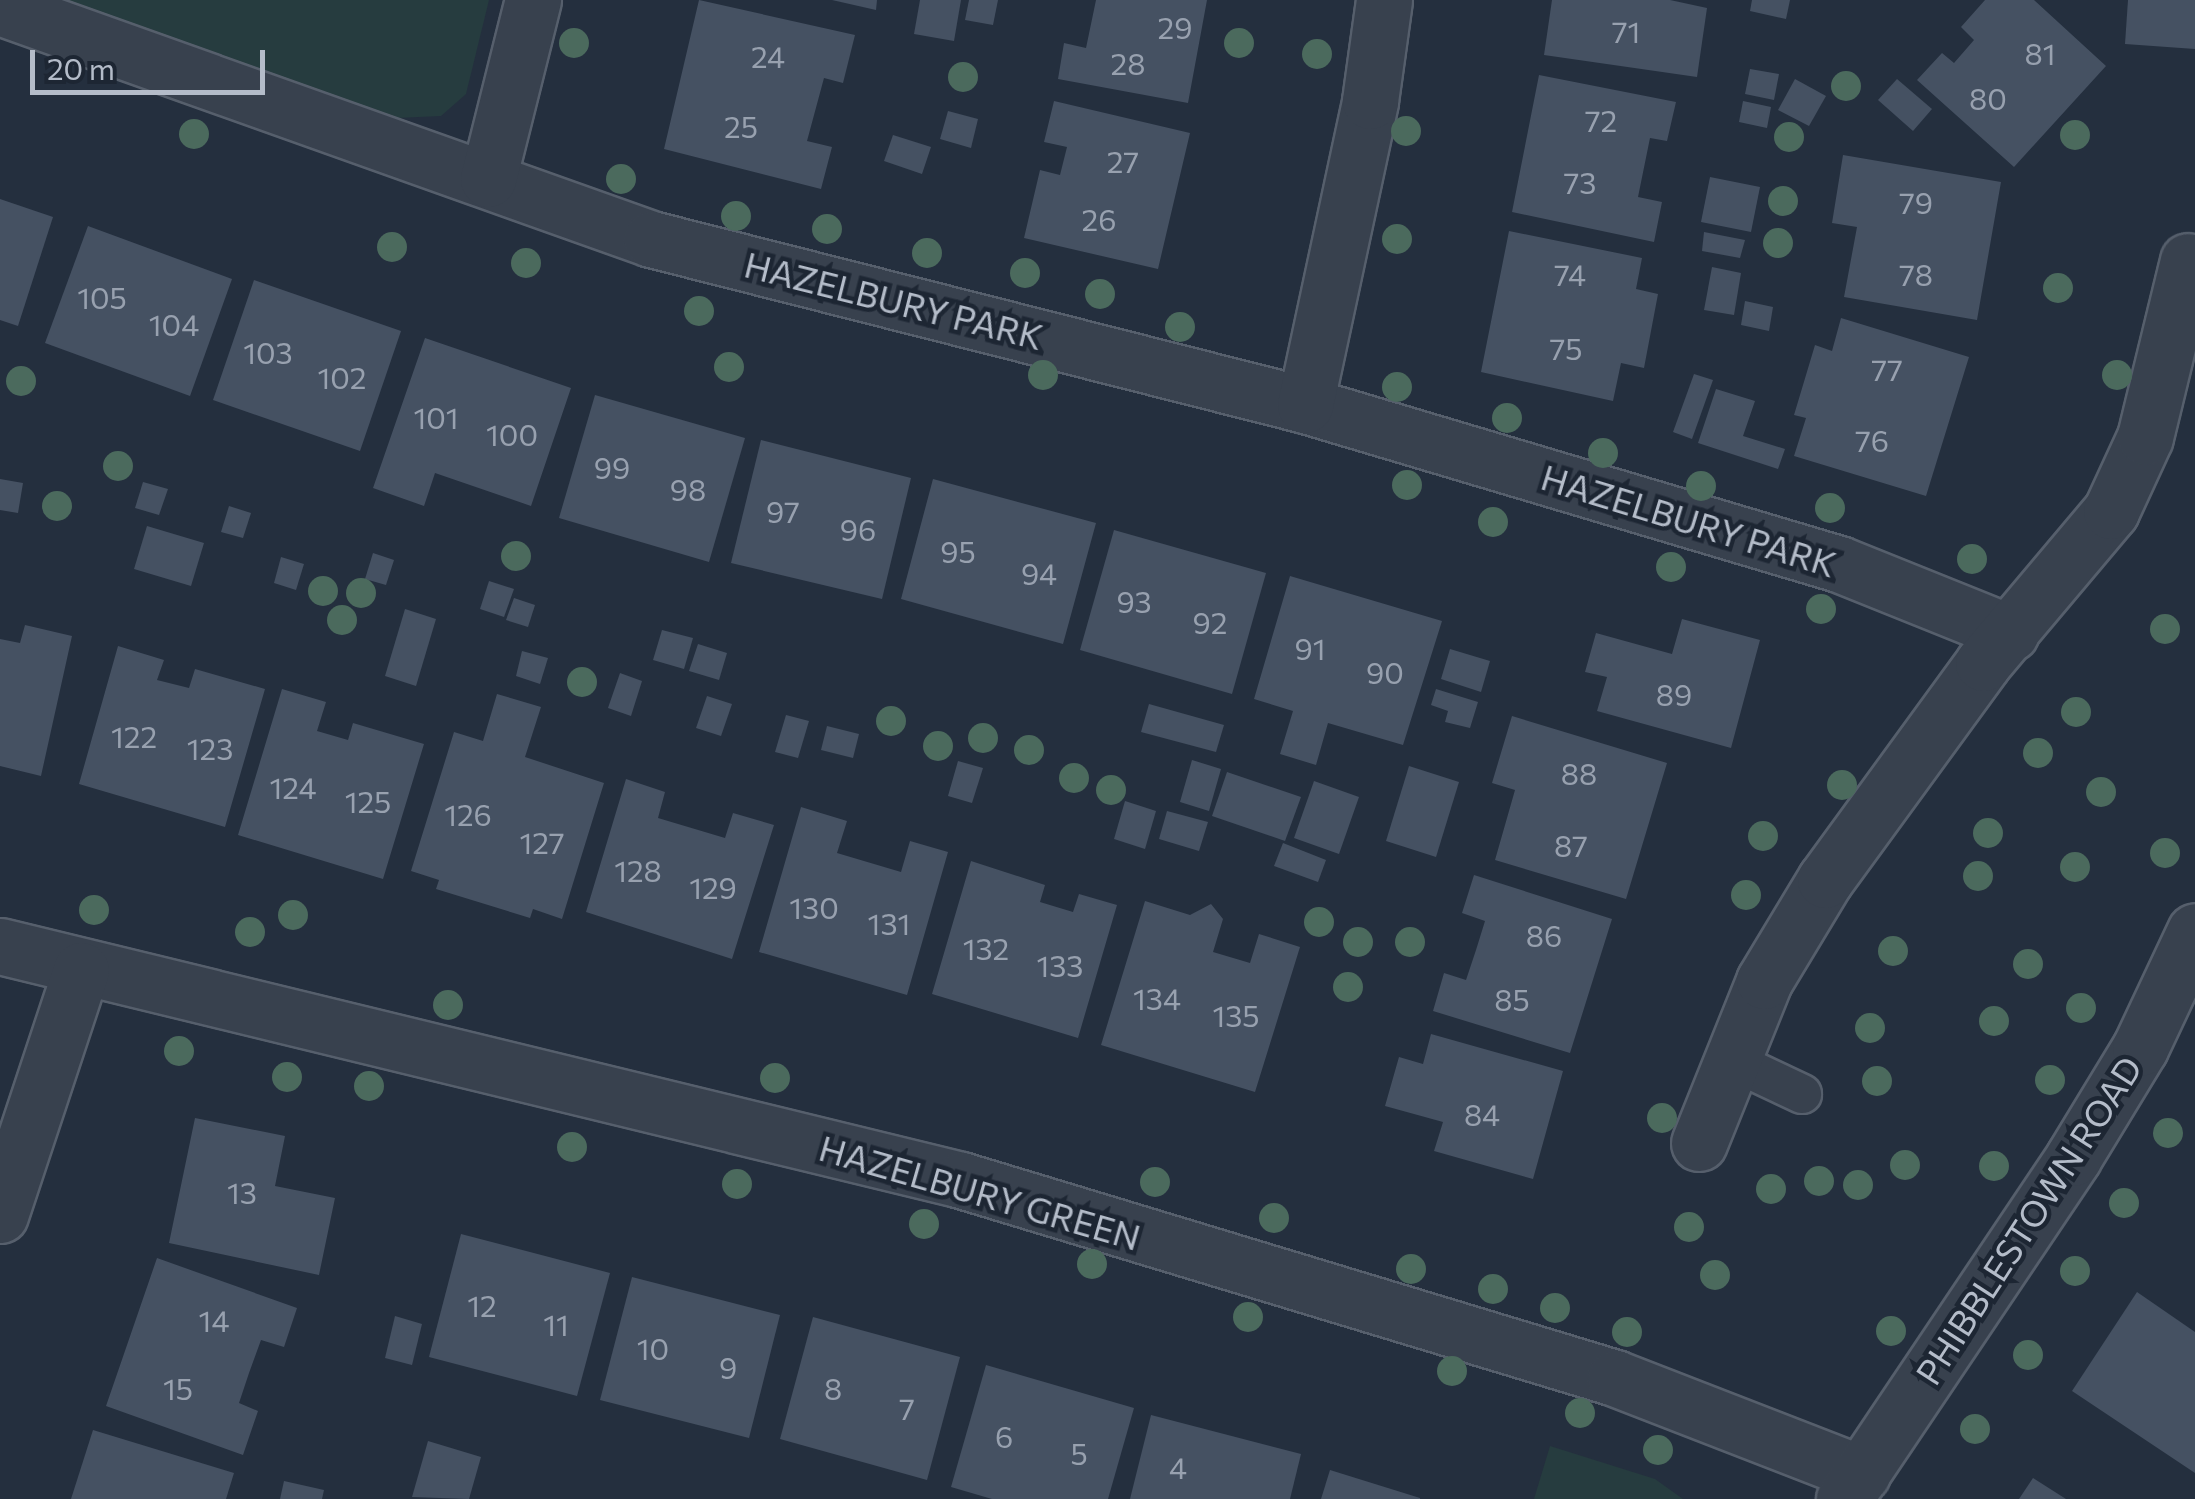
<!DOCTYPE html>
<html>
<head>
<meta charset="utf-8">
<style>
  body { margin:0 }
  #map { position:relative; width:2195px; height:1499px; overflow:hidden; background:#242f3e; font-family:Commissioner,sans-serif }
  div>[style] { position:absolute }
  [style*='--x'] { left:calc(var(--x)*1px); top:calc(var(--y)*1px); width:calc(var(--w)*1px); rotate:calc(var(--a)*1deg) }
  .green>* { inset:0; background:#263c3f }
  .building>* { inset:0; background:#455162 }
  .roads { filter:drop-shadow(2px 0 #565f6c) drop-shadow(-2px 0 #565f6c) drop-shadow(0 2px #565f6c) drop-shadow(0 -2px #565f6c) }
  .service>* { height:38px; margin:-19px; padding:0 19px; transform-origin:19px; border-radius:19px; background:#38414e }
  .minor>* { height:55px; margin:-27.5px; padding:0 27.5px; transform-origin:27.5px; border-radius:27.5px; background:#38414e }
  .tertiary>* { height:55px; margin:-27.5px; padding:0 27.5px; transform-origin:27.5px; border-radius:27.5px; background:#38414e }
  .trees>* { width:30px; height:30px; margin:-15px; border-radius:50%; background:#4b6a5d }
  span { translate:-50% -50%; white-space:nowrap; text-align:center; line-height:1.15; -webkit-text-stroke:9px #1d2633; paint-order:stroke }
  .number-label { font-size:30px; color:#98a1af }
  .number-label span { -webkit-text-stroke-width:0 }
  .street-label { font-size:35px; color:#b4bcc9 }
  .scale { position:absolute; left:30px; top:50px; width:235px; height:45px; box-sizing:border-box; border:5px solid #b4bcc9; border-top:0; padding-left:12px; font-size:30px; line-height:35px; white-space:nowrap; color:#b4bcc9; -webkit-text-stroke:8px #1d2633; paint-order:stroke }
</style>
</head>
<body>
<div id="map">
  <div class="green">
    <div style="clip-path:polygon(44px 0,489px 0,466px 94px,441px 116px,396px 118px)"></div>
    <div style="clip-path:polygon(1550px 1446px,1655px 1479px,1683px 1499px,1534px 1499px)"></div>
  </div>
  <div class="building">
    <div style="clip-path:polygon(699px 0,855px 35px,843px 83px,824px 78px,807px 141px,832px 147px,821px 189px,664px 149px)"></div>
    <div style="clip-path:polygon(832px 0,877px 0,876px 10px)"></div>
    <div style="clip-path:polygon(920px 0,961px 0,954px 41px,914px 34px)"></div>
    <div style="clip-path:polygon(969px 0,998px 0,993px 25px,965px 20px)"></div>
    <div style="clip-path:polygon(1096px 0,1207px 0,1188px 103px,1058px 79px,1064px 43px,1086px 48px)"></div>
    <div style="clip-path:polygon(1552px 0,1670px 0,1707px 8px,1697px 77px,1544px 55px)"></div>
    <div style="clip-path:polygon(1752px 0,1790px 0,1786px 19px,1750px 11px)"></div>
    <div style="clip-path:polygon(1985px 0,2034px 0,2106px 66px,2014px 167px,1917px 80px,1942px 53px,1954px 63px,1974px 40px,1961px 27px)"></div>
    <div style="clip-path:polygon(2128px 0,2195px 0,2195px 49px,2125px 44px)"></div>
    <div style="clip-path:polygon(1750px 69px,1779px 74px,1774px 100px,1745px 94px)"></div>
    <div style="clip-path:polygon(1539px 75px,1676px 102px,1667px 141px,1650px 138px,1638px 197px,1662px 202px,1654px 242px,1512px 212px)"></div>
    <div style="clip-path:polygon(1795px 79px,1826px 96px,1809px 126px,1778px 110px)"></div>
    <div style="clip-path:polygon(1897px 79px,1932px 109px,1913px 131px,1878px 100px)"></div>
    <div style="clip-path:polygon(1054px 101px,1190px 133px,1158px 269px,1024px 238px,1040px 170px,1060px 175px,1067px 147px,1044px 142px)"></div>
    <div style="clip-path:polygon(1743px 101px,1771px 107px,1767px 128px,1739px 122px)"></div>
    <div style="clip-path:polygon(948px 111px,978px 119px,971px 148px,940px 139px)"></div>
    <div style="clip-path:polygon(893px 135px,931px 147px,922px 174px,884px 161px)"></div>
    <div style="clip-path:polygon(1843px 155px,2001px 182px,1977px 320px,1844px 297px,1857px 227px,1832px 223px)"></div>
    <div style="clip-path:polygon(1710px 177px,1760px 187px,1751px 232px,1701px 222px)"></div>
    <div style="clip-path:polygon(0 199px,53px 217px,18px 326px,0 320px)"></div>
    <div style="clip-path:polygon(88px 226px,232px 279px,190px 396px,45px 343px)"></div>
    <div style="clip-path:polygon(1509px 231px,1642px 258px,1636px 289px,1658px 294px,1644px 368px,1621px 363px,1613px 401px,1481px 372px)"></div>
    <div style="clip-path:polygon(1704px 232px,1745px 240px,1740px 258px,1702px 251px)"></div>
    <div style="clip-path:polygon(1712px 267px,1741px 273px,1734px 315px,1704px 310px)"></div>
    <div style="clip-path:polygon(254px 280px,401px 331px,360px 451px,213px 400px)"></div>
    <div style="clip-path:polygon(1745px 301px,1773px 307px,1769px 331px,1741px 325px)"></div>
    <div style="clip-path:polygon(1841px 318px,1969px 357px,1926px 496px,1794px 456px,1806px 418px,1794px 415px,1815px 345px,1832px 351px)"></div>
    <div style="clip-path:polygon(425px 338px,571px 388px,531px 506px,435px 473px,424px 506px,373px 488px)"></div>
    <div style="clip-path:polygon(1694px 374px,1713px 380px,1692px 439px,1673px 432px)"></div>
    <div style="clip-path:polygon(1716px 389px,1755px 401px,1743px 436px,1785px 449px,1778px 469px,1698px 443px)"></div>
    <div style="clip-path:polygon(595px 395px,745px 438px,709px 562px,559px 518px)"></div>
    <div style="clip-path:polygon(761px 440px,911px 478px,882px 599px,731px 563px)"></div>
    <div style="clip-path:polygon(0 479px,23px 483px,18px 513px,0 510px)"></div>
    <div style="clip-path:polygon(933px 479px,1096px 523px,1063px 644px,901px 599px)"></div>
    <div style="clip-path:polygon(143px 482px,168px 489px,159px 515px,135px 508px)"></div>
    <div style="clip-path:polygon(229px 506px,251px 513px,243px 538px,221px 532px)"></div>
    <div style="clip-path:polygon(147px 526px,204px 543px,191px 586px,134px 569px)"></div>
    <div style="clip-path:polygon(1114px 530px,1266px 573px,1232px 694px,1080px 650px)"></div>
    <div style="clip-path:polygon(373px 553px,394px 560px,386px 585px,365px 579px)"></div>
    <div style="clip-path:polygon(281px 557px,304px 564px,296px 590px,274px 583px)"></div>
    <div style="clip-path:polygon(1290px 576px,1442px 621px,1403px 745px,1328px 723px,1316px 765px,1280px 754px,1293px 711px,1254px 699px)"></div>
    <div style="clip-path:polygon(489px 581px,514px 589px,504px 617px,480px 609px)"></div>
    <div style="clip-path:polygon(514px 598px,535px 605px,528px 627px,506px 620px)"></div>
    <div style="clip-path:polygon(405px 609px,436px 619px,416px 686px,385px 676px)"></div>
    <div style="clip-path:polygon(1682px 619px,1760px 640px,1731px 748px,1597px 711px,1607px 677px,1585px 672px,1596px 633px,1672px 654px)"></div>
    <div style="clip-path:polygon(25px 625px,72px 636px,41px 776px,0 766px,0 639px,20px 643px)"></div>
    <div style="clip-path:polygon(662px 630px,693px 638px,684px 669px,653px 660px)"></div>
    <div style="clip-path:polygon(698px 644px,727px 653px,719px 680px,689px 671px)"></div>
    <div style="clip-path:polygon(118px 646px,164px 660px,157px 680px,189px 688px,195px 669px,265px 689px,225px 827px,79px 784px)"></div>
    <div style="clip-path:polygon(1450px 649px,1490px 661px,1481px 692px,1441px 679px)"></div>
    <div style="clip-path:polygon(522px 651px,548px 658px,540px 684px,516px 676px)"></div>
    <div style="clip-path:polygon(620px 673px,642px 681px,631px 716px,608px 708px)"></div>
    <div style="clip-path:polygon(282px 689px,326px 702px,317px 731px,348px 740px,353px 723px,424px 744px,383px 879px,238px 835px)"></div>
    <div style="clip-path:polygon(1436px 689px,1478px 702px,1470px 728px,1445px 722px,1448px 711px,1431px 705px)"></div>
    <div style="clip-path:polygon(497px 694px,541px 707px,525px 757px,604px 783px,562px 919px,533px 909px,530px 918px,436px 889px,439px 880px,411px 871px,454px 732px,483px 741px)"></div>
    <div style="clip-path:polygon(707px 696px,732px 704px,721px 736px,696px 728px)"></div>
    <div style="clip-path:polygon(1149px 704px,1224px 725px,1216px 752px,1141px 732px)"></div>
    <div style="clip-path:polygon(786px 715px,809px 721px,798px 758px,775px 752px)"></div>
    <div style="clip-path:polygon(1512px 716px,1667px 763px,1626px 899px,1495px 860px,1515px 790px,1492px 783px)"></div>
    <div style="clip-path:polygon(827px 726px,859px 734px,853px 758px,821px 750px)"></div>
    <div style="clip-path:polygon(1192px 760px,1221px 769px,1209px 811px,1180px 802px)"></div>
    <div style="clip-path:polygon(958px 761px,983px 768px,972px 803px,948px 796px)"></div>
    <div style="clip-path:polygon(1409px 766px,1459px 782px,1436px 857px,1386px 841px)"></div>
    <div style="clip-path:polygon(1227px 772px,1301px 797px,1285px 841px,1212px 816px)"></div>
    <div style="clip-path:polygon(626px 779px,665px 792px,658px 818px,725px 838px,733px 813px,774px 825px,732px 959px,586px 912px)"></div>
    <div style="clip-path:polygon(1314px 781px,1359px 797px,1339px 854px,1294px 838px)"></div>
    <div style="clip-path:polygon(1125px 801px,1156px 811px,1145px 849px,1114px 839px)"></div>
    <div style="clip-path:polygon(801px 807px,847px 821px,837px 853px,901px 872px,910px 841px,948px 852px,907px 995px,759px 952px)"></div>
    <div style="clip-path:polygon(1167px 811px,1208px 822px,1199px 851px,1159px 839px)"></div>
    <div style="clip-path:polygon(1283px 843px,1326px 860px,1318px 882px,1274px 866px)"></div>
    <div style="clip-path:polygon(971px 861px,1045px 885px,1040px 902px,1073px 912px,1079px 894px,1117px 905px,1078px 1038px,932px 994px)"></div>
    <div style="clip-path:polygon(1474px 875px,1612px 919px,1570px 1053px,1433px 1011px,1444px 973px,1466px 980px,1476px 950px,1485px 921px,1462px 913px)"></div>
    <div style="clip-path:polygon(1145px 901px,1190px 915px,1211px 904px,1223px 919px,1213px 952px,1250px 963px,1259px 934px,1300px 947px,1255px 1092px,1101px 1045px)"></div>
    <div style="clip-path:polygon(1431px 1034px,1563px 1071px,1533px 1179px,1434px 1151px,1443px 1122px,1385px 1106px,1399px 1057px,1423px 1064px)"></div>
    <div style="clip-path:polygon(195px 1118px,285px 1136px,275px 1186px,335px 1198px,319px 1275px,169px 1243px)"></div>
    <div style="clip-path:polygon(461px 1234px,610px 1273px,577px 1396px,429px 1357px)"></div>
    <div style="clip-path:polygon(157px 1258px,297px 1308px,284px 1347px,261px 1340px,249px 1373px,239px 1403px,258px 1411px,243px 1455px,106px 1406px)"></div>
    <div style="clip-path:polygon(632px 1277px,780px 1315px,749px 1438px,600px 1400px)"></div>
    <div style="clip-path:polygon(2137px 1292px,2195px 1332px,2195px 1473px,2072px 1391px)"></div>
    <div style="clip-path:polygon(395px 1316px,422px 1324px,412px 1365px,385px 1358px)"></div>
    <div style="clip-path:polygon(813px 1317px,960px 1357px,927px 1480px,780px 1439px)"></div>
    <div style="clip-path:polygon(986px 1365px,1134px 1408px,1108px 1499px,992px 1499px,951px 1487px)"></div>
    <div style="clip-path:polygon(1151px 1415px,1301px 1454px,1290px 1499px,1130px 1499px)"></div>
    <div style="clip-path:polygon(93px 1430px,234px 1473px,226px 1499px,71px 1499px)"></div>
    <div style="clip-path:polygon(428px 1441px,481px 1457px,469px 1499px,412px 1497px)"></div>
    <div style="clip-path:polygon(1330px 1470px,1420px 1498px,1420px 1499px,1321px 1499px)"></div>
    <div style="clip-path:polygon(2033px 1478px,2066px 1499px,2019px 1499px)"></div>
    <div style="clip-path:polygon(284px 1481px,324px 1490px,322px 1499px,280px 1499px)"></div>
  </div>
  <div class="roads">
    <div class="service">
      <div style="--x:1728;--y:1059;--w:82;--a:25.3"></div>
    </div>
    <div class="minor">
      <div style="--x:0;--y:7;--w:691;--a:19.61"></div>
      <div style="--x:651;--y:239;--w:675;--a:14.24"></div>
      <div style="--x:1305;--y:405;--w:557;--a:16.58"></div>
      <div style="--x:1839;--y:564;--w:185;--a:21.9"></div>
      <div style="--x:488;--y:179;--w:185;--a:-75.9"></div>
      <div style="--x:1305;--y:405;--w:311;--a:-77.9"></div>
      <div style="--x:1370;--y:101;--w:102;--a:-82.1"></div>
      <div style="--x:0;--y:946;--w:989;--a:13.68"></div>
      <div style="--x:961;--y:1180;--w:683;--a:16.84"></div>
      <div style="--x:1615;--y:1378;--w:265;--a:21.2"></div>
      <div style="--x:1699;--y:1143;--w:175;--a:-68.1"></div>
      <div style="--x:1764;--y:981;--w:118;--a:-58.9"></div>
      <div style="--x:1825;--y:880;--w:268;--a:-53.9"></div>
      <div style="--x:1983;--y:663;--w:199;--a:-49.9"></div>
      <div style="--x:2111;--y:511;--w:81;--a:-65.3"></div>
      <div style="--x:2145;--y:437;--w:181;--a:-76.3"></div>
      <div style="--x:0;--y:1215;--w:258;--a:-71.7"></div>
    </div>
    <div class="tertiary">
      <div style="--x:1844;--y:1499;--w:411;--a:-56.1"></div>
      <div style="--x:2073;--y:1158;--w:129;--a:-58.7"></div>
      <div style="--x:2140;--y:1048;--w:129;--a:-64.8"></div>
    </div>
  </div>
  <div class="trees">
    <div style="left:574px;top:43px"></div>
    <div style="left:1239px;top:43px"></div>
    <div style="left:1317px;top:54px"></div>
    <div style="left:963px;top:77px"></div>
    <div style="left:1846px;top:86px"></div>
    <div style="left:1406px;top:131px"></div>
    <div style="left:194px;top:134px"></div>
    <div style="left:2075px;top:135px"></div>
    <div style="left:1789px;top:137px"></div>
    <div style="left:621px;top:179px"></div>
    <div style="left:1783px;top:201px"></div>
    <div style="left:736px;top:216px"></div>
    <div style="left:827px;top:229px"></div>
    <div style="left:1397px;top:239px"></div>
    <div style="left:1778px;top:243px"></div>
    <div style="left:392px;top:247px"></div>
    <div style="left:927px;top:253px"></div>
    <div style="left:526px;top:263px"></div>
    <div style="left:1025px;top:273px"></div>
    <div style="left:2058px;top:288px"></div>
    <div style="left:1100px;top:294px"></div>
    <div style="left:699px;top:311px"></div>
    <div style="left:1180px;top:327px"></div>
    <div style="left:729px;top:367px"></div>
    <div style="left:1043px;top:375px"></div>
    <div style="left:2117px;top:375px"></div>
    <div style="left:21px;top:381px"></div>
    <div style="left:1397px;top:387px"></div>
    <div style="left:1507px;top:418px"></div>
    <div style="left:1603px;top:453px"></div>
    <div style="left:118px;top:466px"></div>
    <div style="left:1407px;top:485px"></div>
    <div style="left:1701px;top:486px"></div>
    <div style="left:57px;top:506px"></div>
    <div style="left:1830px;top:508px"></div>
    <div style="left:1493px;top:522px"></div>
    <div style="left:516px;top:556px"></div>
    <div style="left:1972px;top:559px"></div>
    <div style="left:1671px;top:567px"></div>
    <div style="left:323px;top:591px"></div>
    <div style="left:361px;top:593px"></div>
    <div style="left:1821px;top:609px"></div>
    <div style="left:342px;top:620px"></div>
    <div style="left:2165px;top:629px"></div>
    <div style="left:582px;top:682px"></div>
    <div style="left:2076px;top:712px"></div>
    <div style="left:891px;top:721px"></div>
    <div style="left:983px;top:738px"></div>
    <div style="left:938px;top:746px"></div>
    <div style="left:1029px;top:750px"></div>
    <div style="left:2038px;top:753px"></div>
    <div style="left:1074px;top:778px"></div>
    <div style="left:1842px;top:785px"></div>
    <div style="left:1111px;top:790px"></div>
    <div style="left:2101px;top:792px"></div>
    <div style="left:1988px;top:833px"></div>
    <div style="left:1763px;top:836px"></div>
    <div style="left:2165px;top:853px"></div>
    <div style="left:2075px;top:867px"></div>
    <div style="left:1978px;top:876px"></div>
    <div style="left:1746px;top:895px"></div>
    <div style="left:94px;top:910px"></div>
    <div style="left:293px;top:915px"></div>
    <div style="left:1319px;top:922px"></div>
    <div style="left:250px;top:932px"></div>
    <div style="left:1358px;top:942px"></div>
    <div style="left:1410px;top:942px"></div>
    <div style="left:1893px;top:951px"></div>
    <div style="left:2028px;top:964px"></div>
    <div style="left:1348px;top:987px"></div>
    <div style="left:448px;top:1005px"></div>
    <div style="left:2081px;top:1008px"></div>
    <div style="left:1994px;top:1021px"></div>
    <div style="left:1870px;top:1028px"></div>
    <div style="left:179px;top:1051px"></div>
    <div style="left:287px;top:1077px"></div>
    <div style="left:775px;top:1078px"></div>
    <div style="left:2050px;top:1080px"></div>
    <div style="left:1877px;top:1081px"></div>
    <div style="left:369px;top:1086px"></div>
    <div style="left:1662px;top:1118px"></div>
    <div style="left:2168px;top:1133px"></div>
    <div style="left:572px;top:1147px"></div>
    <div style="left:1905px;top:1165px"></div>
    <div style="left:1994px;top:1166px"></div>
    <div style="left:1819px;top:1181px"></div>
    <div style="left:1155px;top:1182px"></div>
    <div style="left:737px;top:1184px"></div>
    <div style="left:1858px;top:1185px"></div>
    <div style="left:1771px;top:1189px"></div>
    <div style="left:2124px;top:1203px"></div>
    <div style="left:1274px;top:1218px"></div>
    <div style="left:924px;top:1224px"></div>
    <div style="left:1689px;top:1227px"></div>
    <div style="left:1092px;top:1264px"></div>
    <div style="left:1411px;top:1269px"></div>
    <div style="left:2075px;top:1271px"></div>
    <div style="left:1715px;top:1275px"></div>
    <div style="left:1493px;top:1289px"></div>
    <div style="left:1555px;top:1308px"></div>
    <div style="left:1248px;top:1317px"></div>
    <div style="left:1891px;top:1331px"></div>
    <div style="left:1627px;top:1332px"></div>
    <div style="left:2028px;top:1355px"></div>
    <div style="left:1452px;top:1371px"></div>
    <div style="left:1580px;top:1413px"></div>
    <div style="left:1975px;top:1429px"></div>
    <div style="left:1658px;top:1450px"></div>
  </div>
  <div class="number-label">
    <span style="left:1175px;top:27px">29</span>
    <span style="left:1626px;top:31px">71</span>
    <span style="left:2040px;top:53px">81</span>
    <span style="left:768px;top:56px">24</span>
    <span style="left:1128px;top:63px">28</span>
    <span style="left:1988px;top:98px">80</span>
    <span style="left:1601px;top:120px">72</span>
    <span style="left:741px;top:126px">25</span>
    <span style="left:1123px;top:161px">27</span>
    <span style="left:1580px;top:182px">73</span>
    <span style="left:1916px;top:202px">79</span>
    <span style="left:1099px;top:219px">26</span>
    <span style="left:1570px;top:274px">74</span>
    <span style="left:1916px;top:274px">78</span>
    <span style="left:102px;top:297px">105</span>
    <span style="left:174px;top:324px">104</span>
    <span style="left:1566px;top:348px">75</span>
    <span style="left:268px;top:352px">103</span>
    <span style="left:1887px;top:369px">77</span>
    <span style="left:342px;top:377px">102</span>
    <span style="left:436px;top:417px">101</span>
    <span style="left:512px;top:434px">100</span>
    <span style="left:1872px;top:440px">76</span>
    <span style="left:612px;top:467px">99</span>
    <span style="left:688px;top:489px">98</span>
    <span style="left:783px;top:511px">97</span>
    <span style="left:858px;top:529px">96</span>
    <span style="left:958px;top:551px">95</span>
    <span style="left:1039px;top:573px">94</span>
    <span style="left:1134px;top:601px">93</span>
    <span style="left:1210px;top:622px">92</span>
    <span style="left:1310px;top:648px">91</span>
    <span style="left:1385px;top:672px">90</span>
    <span style="left:1674px;top:694px">89</span>
    <span style="left:134px;top:736px">122</span>
    <span style="left:210px;top:748px">123</span>
    <span style="left:1579px;top:773px">88</span>
    <span style="left:293px;top:787px">124</span>
    <span style="left:368px;top:801px">125</span>
    <span style="left:468px;top:814px">126</span>
    <span style="left:542px;top:842px">127</span>
    <span style="left:1571px;top:845px">87</span>
    <span style="left:638px;top:870px">128</span>
    <span style="left:713px;top:887px">129</span>
    <span style="left:814px;top:907px">130</span>
    <span style="left:889px;top:923px">131</span>
    <span style="left:1544px;top:935px">86</span>
    <span style="left:986px;top:948px">132</span>
    <span style="left:1060px;top:965px">133</span>
    <span style="left:1157px;top:998px">134</span>
    <span style="left:1512px;top:999px">85</span>
    <span style="left:1236px;top:1015px">135</span>
    <span style="left:1482px;top:1114px">84</span>
    <span style="left:242px;top:1192px">13</span>
    <span style="left:482px;top:1305px">12</span>
    <span style="left:214px;top:1320px">14</span>
    <span style="left:556px;top:1324px">11</span>
    <span style="left:653px;top:1348px">10</span>
    <span style="left:728px;top:1367px">9</span>
    <span style="left:178px;top:1388px">15</span>
    <span style="left:833px;top:1388px">8</span>
    <span style="left:907px;top:1408px">7</span>
    <span style="left:1004px;top:1436px">6</span>
    <span style="left:1079px;top:1453px">5</span>
    <span style="left:1178px;top:1467px">4</span>
  </div>
  <div class="street-label">
    <span style="left:894px;top:300px;rotate:14deg">HAZELBURY PARK</span>
    <span style="left:1689px;top:520px;rotate:17deg">HAZELBURY PARK</span>
    <span style="left:980px;top:1192px;rotate:16deg">HAZELBURY GREEN</span>
    <span style="left:2028px;top:1220px;rotate:-57deg">PHIBBLESTOWN ROAD</span>
  </div>
  <div class="scale">20 m</div>
</div>
</body>
</html>
